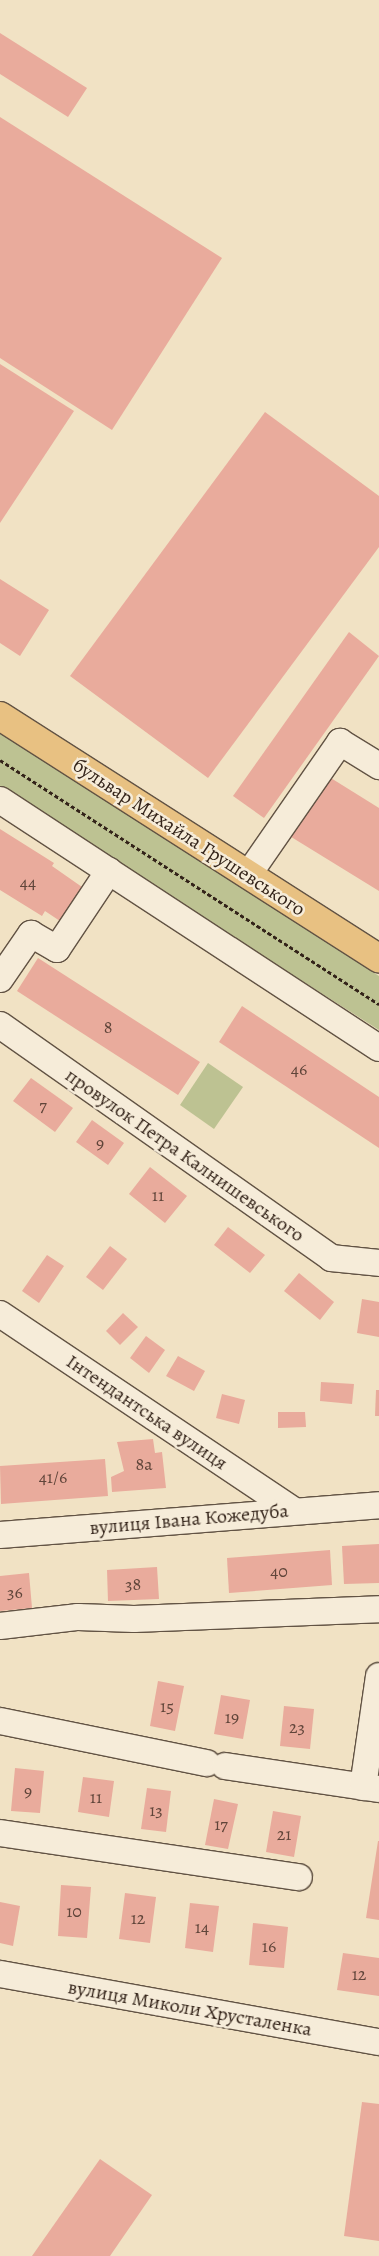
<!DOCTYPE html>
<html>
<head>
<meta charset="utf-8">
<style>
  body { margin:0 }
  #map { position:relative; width:379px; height:2256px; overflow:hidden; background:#f1e2c4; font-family:Alegreya,serif }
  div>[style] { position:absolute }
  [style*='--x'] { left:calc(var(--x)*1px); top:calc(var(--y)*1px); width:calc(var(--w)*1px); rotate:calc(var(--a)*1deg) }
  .green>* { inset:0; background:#bdc292 }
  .building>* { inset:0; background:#e9ab9c }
  .path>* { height:3px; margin-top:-1.5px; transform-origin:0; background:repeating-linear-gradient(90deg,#332319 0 4px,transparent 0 6.5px) }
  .roads { filter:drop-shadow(1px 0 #625344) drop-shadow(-1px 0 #625344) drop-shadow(0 1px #625344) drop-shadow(0 -1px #625344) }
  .minor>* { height:26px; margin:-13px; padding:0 13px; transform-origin:13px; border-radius:13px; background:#f6ecd9 }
  .major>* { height:28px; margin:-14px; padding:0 14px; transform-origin:14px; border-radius:14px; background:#e8c182 }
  span { translate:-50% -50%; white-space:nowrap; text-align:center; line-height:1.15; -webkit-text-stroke:5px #f6ecd9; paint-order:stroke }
  .number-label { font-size:18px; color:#60453a }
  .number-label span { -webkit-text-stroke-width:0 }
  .street-label { font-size:20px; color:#332319 }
</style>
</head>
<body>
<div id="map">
  <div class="green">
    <div style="clip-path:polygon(0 731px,379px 976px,379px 1030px,0 788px)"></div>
    <div style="clip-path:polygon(208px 1063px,243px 1087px,214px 1129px,180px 1105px)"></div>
  </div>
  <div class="building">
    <div style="clip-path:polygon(0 33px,87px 88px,68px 117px,0 74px)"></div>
    <div style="clip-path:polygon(0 117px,222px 258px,112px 430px,0 358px)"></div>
    <div style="clip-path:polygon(0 364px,74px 411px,0 523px)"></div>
    <div style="clip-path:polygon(265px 412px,379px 496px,379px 547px,208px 778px,70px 676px)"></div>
    <div style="clip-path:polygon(0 579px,49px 610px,20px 656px,0 643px)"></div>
    <div style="clip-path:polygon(349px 632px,379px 656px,264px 818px,233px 796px)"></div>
    <div style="clip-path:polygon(326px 775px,379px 808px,379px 891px,288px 835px)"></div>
    <div style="clip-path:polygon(0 829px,54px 863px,52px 866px,82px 887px,60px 921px,45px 911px,42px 916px,0 890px)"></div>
    <div style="clip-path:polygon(38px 958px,200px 1062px,178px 1095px,17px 991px)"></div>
    <div style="clip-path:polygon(242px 1006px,379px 1097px,379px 1148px,219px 1042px)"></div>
    <div style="clip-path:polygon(31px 1078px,73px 1108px,55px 1132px,13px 1101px)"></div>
    <div style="clip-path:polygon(92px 1120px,124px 1143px,108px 1165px,76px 1142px)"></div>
    <div style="clip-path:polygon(150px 1167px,187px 1196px,165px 1223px,129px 1194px)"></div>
    <div style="clip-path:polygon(228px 1227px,265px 1255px,250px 1273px,214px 1245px)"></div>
    <div style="clip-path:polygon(110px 1246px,127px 1259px,103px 1290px,86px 1277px)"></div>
    <div style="clip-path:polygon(47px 1255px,64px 1266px,39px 1303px,22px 1291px)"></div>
    <div style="clip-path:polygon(299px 1273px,334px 1302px,320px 1320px,284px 1291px)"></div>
    <div style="clip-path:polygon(362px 1299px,379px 1302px,379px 1337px,357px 1333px)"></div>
    <div style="clip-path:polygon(123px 1313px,138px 1327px,120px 1345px,106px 1331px)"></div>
    <div style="clip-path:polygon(146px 1336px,165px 1350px,149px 1373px,130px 1358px)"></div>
    <div style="clip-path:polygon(178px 1356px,205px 1371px,194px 1391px,166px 1376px)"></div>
    <div style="clip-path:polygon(321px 1382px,354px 1384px,352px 1404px,320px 1401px)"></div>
    <div style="clip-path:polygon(376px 1390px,379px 1390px,379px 1416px,375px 1416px)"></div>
    <div style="clip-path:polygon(222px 1394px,245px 1400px,239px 1424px,216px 1418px)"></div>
    <div style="clip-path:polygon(278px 1412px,305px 1412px,306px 1427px,278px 1428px)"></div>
    <div style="clip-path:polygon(153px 1439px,155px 1453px,162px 1452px,166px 1488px,112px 1492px,111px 1477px,124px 1471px,117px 1442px)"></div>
    <div style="clip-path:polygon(105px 1459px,108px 1496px,1px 1504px,0 1466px)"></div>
    <div style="clip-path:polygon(379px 1544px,379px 1583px,344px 1584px,342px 1546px)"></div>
    <div style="clip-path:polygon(330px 1550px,332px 1585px,229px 1593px,227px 1558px)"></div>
    <div style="clip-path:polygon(157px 1567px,159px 1599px,108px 1601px,107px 1570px)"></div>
    <div style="clip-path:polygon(29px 1573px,32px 1608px,0 1611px,0 1576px)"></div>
    <div style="clip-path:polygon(158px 1681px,184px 1686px,175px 1731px,150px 1726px)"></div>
    <div style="clip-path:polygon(221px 1695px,250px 1700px,243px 1739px,214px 1734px)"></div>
    <div style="clip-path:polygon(284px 1706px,314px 1709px,310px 1749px,280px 1746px)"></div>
    <div style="clip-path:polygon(15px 1768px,44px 1771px,40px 1813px,11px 1811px)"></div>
    <div style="clip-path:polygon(83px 1777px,114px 1781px,109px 1817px,78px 1812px)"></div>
    <div style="clip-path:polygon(147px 1788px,171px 1791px,166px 1832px,141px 1829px)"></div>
    <div style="clip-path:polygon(214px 1799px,238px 1804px,228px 1849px,205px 1845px)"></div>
    <div style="clip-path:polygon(273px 1811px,301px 1816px,294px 1857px,266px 1852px)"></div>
    <div style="clip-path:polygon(378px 1841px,379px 1841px,379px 1920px,366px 1918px)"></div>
    <div style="clip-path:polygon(61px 1885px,91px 1887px,87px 1938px,58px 1936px)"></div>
    <div style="clip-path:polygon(125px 1893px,156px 1897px,150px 1943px,119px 1939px)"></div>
    <div style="clip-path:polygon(0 1902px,20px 1906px,13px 1946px,0 1943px)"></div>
    <div style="clip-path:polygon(190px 1903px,219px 1906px,213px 1952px,185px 1948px)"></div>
    <div style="clip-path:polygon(253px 1923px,288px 1927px,284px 1968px,249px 1965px)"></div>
    <div style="clip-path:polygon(343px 1953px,379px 1958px,379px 1996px,337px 1990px)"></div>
    <div style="clip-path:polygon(362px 2102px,379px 2104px,379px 2241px,344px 2236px)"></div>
    <div style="clip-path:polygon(100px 2159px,152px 2195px,110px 2256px,32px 2256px)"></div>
  </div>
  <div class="path">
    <div style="--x:0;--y:760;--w:451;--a:32.8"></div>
  </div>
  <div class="roads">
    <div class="minor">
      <div style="--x:0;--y:800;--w:453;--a:33.2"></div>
      <div style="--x:248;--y:875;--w:162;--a:-55.3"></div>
      <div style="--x:340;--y:742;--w:46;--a:31.6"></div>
      <div style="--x:0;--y:979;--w:55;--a:-55.4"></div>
      <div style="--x:31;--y:934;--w:30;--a:30"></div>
      <div style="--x:57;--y:949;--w:94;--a:-56.3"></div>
      <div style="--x:0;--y:1025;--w:405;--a:35.1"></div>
      <div style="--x:331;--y:1258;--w:48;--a:5.9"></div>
      <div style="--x:0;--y:1314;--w:353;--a:33.8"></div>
      <div style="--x:0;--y:1535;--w:380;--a:-4.5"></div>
      <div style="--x:0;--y:1626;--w:79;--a:-6.6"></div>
      <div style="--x:78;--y:1617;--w:56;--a:2"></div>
      <div style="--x:134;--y:1619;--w:245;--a:-2.3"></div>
      <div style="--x:0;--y:1721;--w:211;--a:11.5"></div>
      <div style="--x:225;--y:1766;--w:156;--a:8.5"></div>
      <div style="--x:363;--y:1787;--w:112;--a:-81.8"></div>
      <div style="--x:0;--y:1833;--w:302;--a:8.4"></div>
      <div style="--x:0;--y:1974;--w:385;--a:10.2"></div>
    </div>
    <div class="major">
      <div style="--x:0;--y:716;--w:450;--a:32.6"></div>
    </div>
  </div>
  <div class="number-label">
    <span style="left:28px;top:882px">44</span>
    <span style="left:108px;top:1027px">8</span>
    <span style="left:299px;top:1069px">46</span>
    <span style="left:43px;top:1105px">7</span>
    <span style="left:100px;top:1143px">9</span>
    <span style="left:158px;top:1195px">11</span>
    <span style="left:144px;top:1464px">8а</span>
    <span style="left:53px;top:1477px">41/6</span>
    <span style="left:279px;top:1571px">40</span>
    <span style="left:133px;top:1584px">38</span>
    <span style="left:15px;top:1592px">36</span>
    <span style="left:167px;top:1706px">15</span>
    <span style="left:232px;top:1717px">19</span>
    <span style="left:297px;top:1727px">23</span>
    <span style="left:28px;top:1791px">9</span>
    <span style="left:96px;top:1797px">11</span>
    <span style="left:156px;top:1810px">13</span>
    <span style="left:221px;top:1824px">17</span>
    <span style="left:284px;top:1834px">21</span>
    <span style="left:74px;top:1911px">10</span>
    <span style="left:138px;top:1918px">12</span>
    <span style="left:202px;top:1927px">14</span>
    <span style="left:269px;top:1946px">16</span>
    <span style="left:359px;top:1974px">12</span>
  </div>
  <div class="street-label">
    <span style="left:189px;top:837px;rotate:33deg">бульвар Михайла Грушевського</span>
    <span style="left:185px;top:1155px;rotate:35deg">провулок Петра Калнишевського</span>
    <span style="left:147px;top:1412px;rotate:34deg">Інтендантська вулиця</span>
    <span style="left:189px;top:1519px;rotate:-5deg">вулиця Івана Кожедуба</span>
    <span style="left:190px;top:2008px;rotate:10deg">вулиця Миколи Хрусталенка</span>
  </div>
</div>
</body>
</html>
